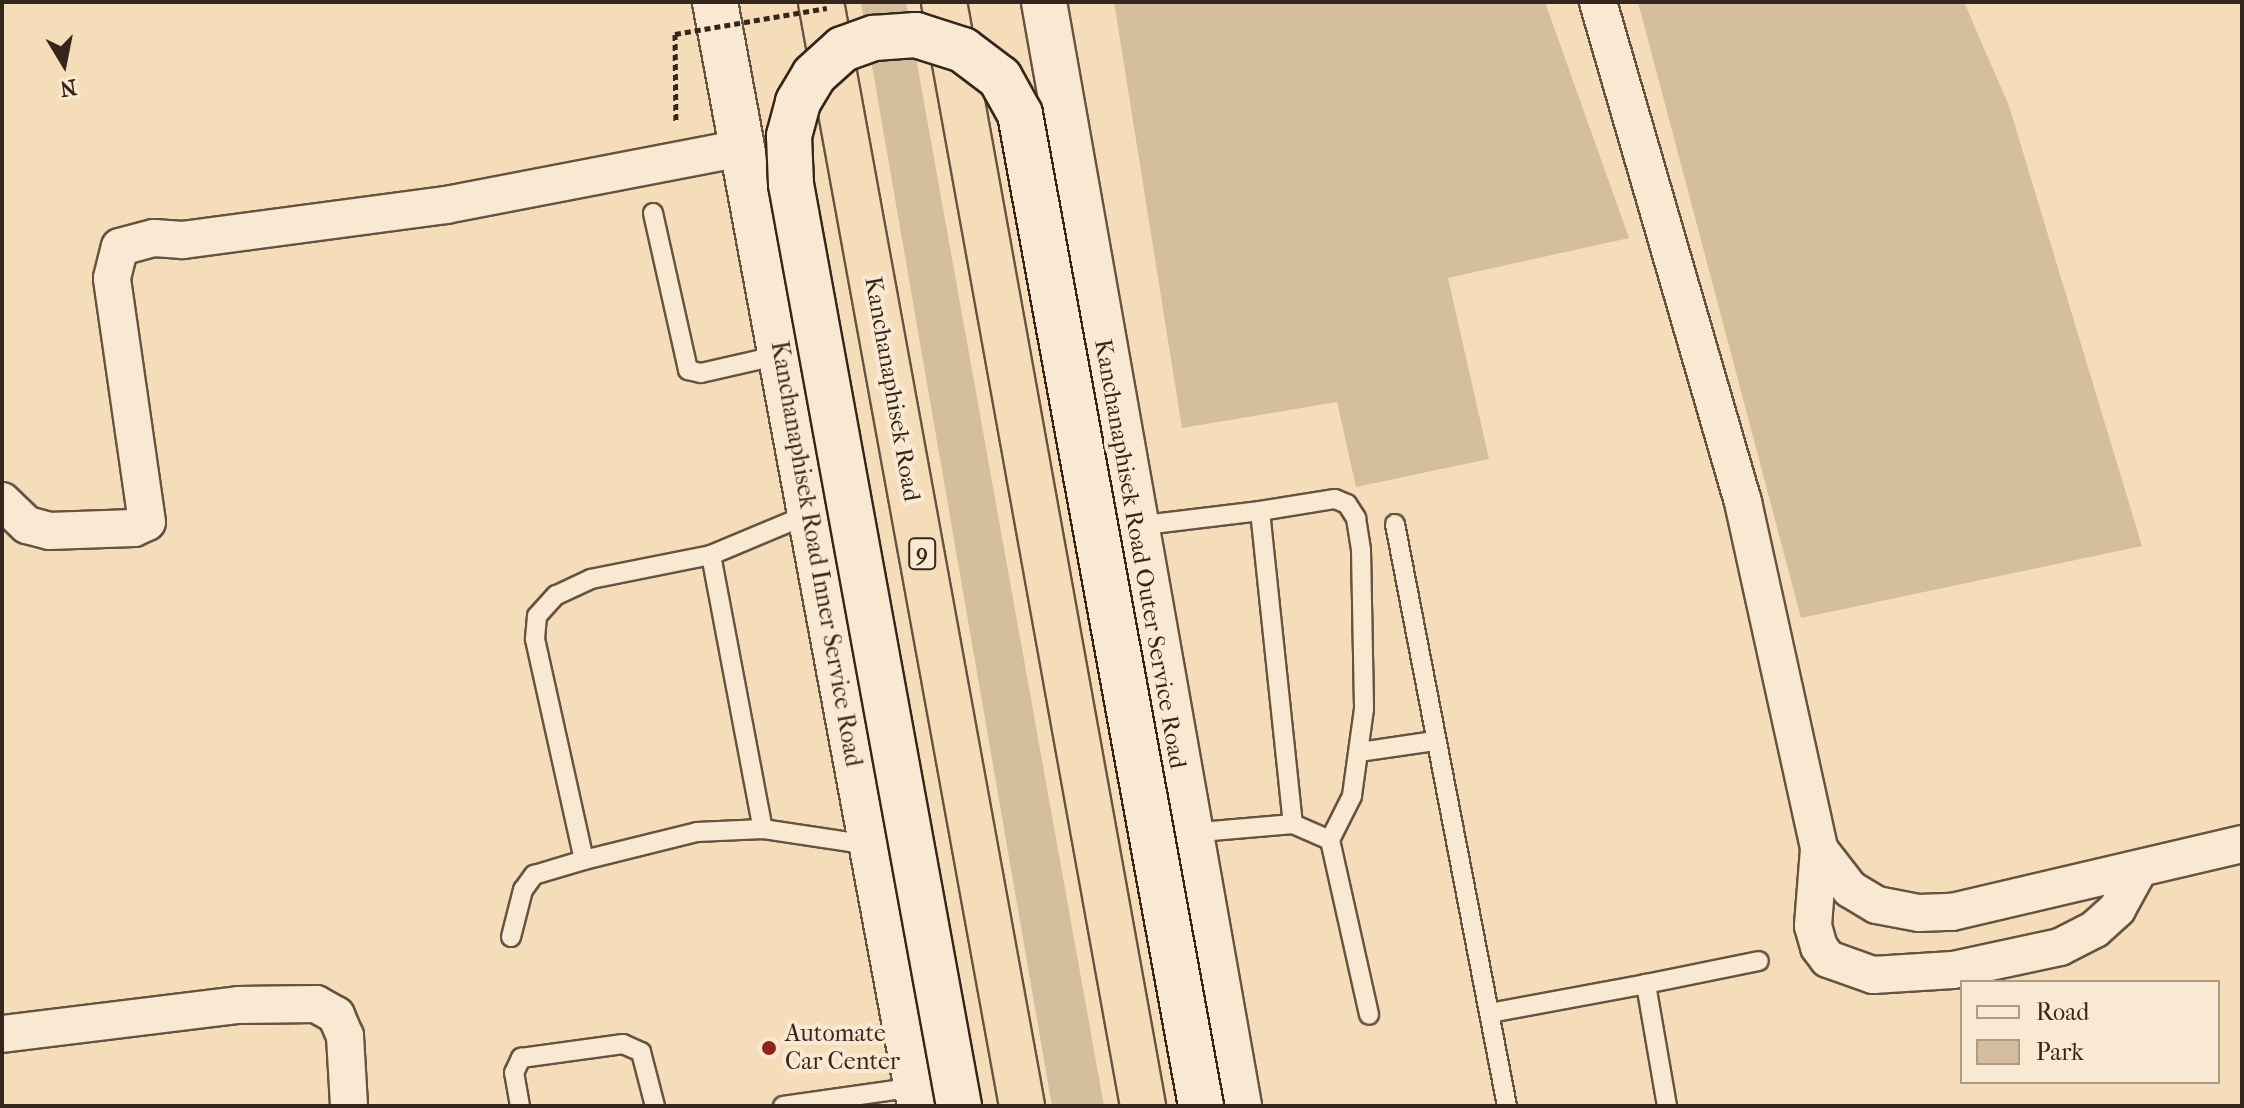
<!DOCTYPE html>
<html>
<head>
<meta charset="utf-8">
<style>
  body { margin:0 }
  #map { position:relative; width:2244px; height:1108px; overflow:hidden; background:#f6ddb9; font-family:"IM FELL French Canon",serif }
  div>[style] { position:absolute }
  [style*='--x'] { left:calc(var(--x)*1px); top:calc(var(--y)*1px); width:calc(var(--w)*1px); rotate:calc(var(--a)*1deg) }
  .green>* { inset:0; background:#d5be9e }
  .path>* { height:5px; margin-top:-2.5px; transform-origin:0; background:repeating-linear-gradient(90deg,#35261b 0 6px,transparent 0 10px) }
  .roads { filter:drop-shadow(2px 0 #655442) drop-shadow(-2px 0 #655442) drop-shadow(0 2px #655442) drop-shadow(0 -2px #655442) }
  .lane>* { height:18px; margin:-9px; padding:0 9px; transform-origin:9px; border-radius:9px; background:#f9e9d2 }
  .street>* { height:36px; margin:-18px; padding:0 18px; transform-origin:18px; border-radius:18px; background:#f9e9d2 }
  .secondary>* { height:44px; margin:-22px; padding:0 22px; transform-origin:22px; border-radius:22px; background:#f9e9d2 }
  .highway>* { height:44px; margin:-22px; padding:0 22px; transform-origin:22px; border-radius:22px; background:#f6ddb9 }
  .path-bridge>* { height:5px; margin-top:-2.5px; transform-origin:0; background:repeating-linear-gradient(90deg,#35261b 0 6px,transparent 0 10px) }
  .bridges { filter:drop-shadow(2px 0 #35261b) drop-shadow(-2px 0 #35261b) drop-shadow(0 2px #35261b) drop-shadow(0 -2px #35261b) }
  .secondary-bridge>* { height:44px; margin:-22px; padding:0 22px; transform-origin:22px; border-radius:22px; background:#f9e9d2 }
  .dots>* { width:22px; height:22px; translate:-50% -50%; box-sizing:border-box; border:4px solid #f9e9d2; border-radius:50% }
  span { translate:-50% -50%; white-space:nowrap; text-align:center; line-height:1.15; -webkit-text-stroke:8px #f9e9d2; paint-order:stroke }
  .shield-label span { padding:2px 6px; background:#f9e9d2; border:2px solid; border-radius:6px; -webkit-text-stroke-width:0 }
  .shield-label { font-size:22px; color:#35261b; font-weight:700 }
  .street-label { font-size:24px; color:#35261b }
  .poi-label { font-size:24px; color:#35261b }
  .left { translate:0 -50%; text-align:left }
  .frame { position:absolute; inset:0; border:4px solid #35261b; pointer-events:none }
  .legend { position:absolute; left:1960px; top:980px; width:260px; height:104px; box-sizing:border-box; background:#f9e9d2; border:2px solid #ab9b89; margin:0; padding:10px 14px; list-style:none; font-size:24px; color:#35261b }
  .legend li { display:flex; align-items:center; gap:16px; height:40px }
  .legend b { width:40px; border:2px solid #ab9b89 }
  .north { position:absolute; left:24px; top:24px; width:80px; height:80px; -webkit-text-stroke:6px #f9e9d2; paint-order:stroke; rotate:170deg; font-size:22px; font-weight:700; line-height:32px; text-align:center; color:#35261b }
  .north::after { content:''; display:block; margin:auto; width:28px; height:36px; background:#35261b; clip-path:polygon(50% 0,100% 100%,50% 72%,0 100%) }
</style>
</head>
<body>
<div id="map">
  <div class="green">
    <div style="clip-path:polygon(861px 2px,906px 2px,1104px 1106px,1052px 1106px)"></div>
    <div style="clip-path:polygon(1114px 2px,1545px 2px,1629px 238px,1448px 278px,1489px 459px,1356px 487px,1337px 402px,1182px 428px)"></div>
    <div style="clip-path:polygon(1638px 2px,1964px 2px,2009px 106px,2142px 546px,1801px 618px)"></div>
  </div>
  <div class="path">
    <div style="--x:675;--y:34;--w:89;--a:89.4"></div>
  </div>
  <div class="roads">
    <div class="lane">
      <div style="--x:653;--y:213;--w:161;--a:77.4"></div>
      <div style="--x:688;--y:370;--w:13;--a:13"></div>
      <div style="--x:701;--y:373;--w:81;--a:-12.8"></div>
      <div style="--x:1260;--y:511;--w:76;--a:-9.1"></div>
      <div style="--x:1335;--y:499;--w:13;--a:23"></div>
      <div style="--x:1347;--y:504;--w:17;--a:57"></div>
      <div style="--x:1356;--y:518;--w:32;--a:81"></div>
      <div style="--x:1361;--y:550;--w:159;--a:88.9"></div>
      <div style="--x:1364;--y:709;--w:88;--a:97.9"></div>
      <div style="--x:1352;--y:796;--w:49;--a:116.6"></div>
      <div style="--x:809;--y:514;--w:106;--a:157.3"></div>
      <div style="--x:711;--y:555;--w:279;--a:79.3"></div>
      <div style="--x:763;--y:829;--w:108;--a:8.5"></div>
      <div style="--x:1395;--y:524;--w:593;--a:79.11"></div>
      <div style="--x:1136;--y:526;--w:125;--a:-6.9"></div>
      <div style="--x:1260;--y:511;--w:315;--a:84"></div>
      <div style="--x:1293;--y:824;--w:105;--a:175.1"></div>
      <div style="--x:711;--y:555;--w:122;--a:168.7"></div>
      <div style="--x:591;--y:579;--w:38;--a:155"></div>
      <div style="--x:556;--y:595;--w:28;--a:132"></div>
      <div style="--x:537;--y:616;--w:23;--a:95"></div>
      <div style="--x:535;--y:639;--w:226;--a:77.5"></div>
      <div style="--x:584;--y:860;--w:116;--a:-13.9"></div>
      <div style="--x:697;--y:832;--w:66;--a:-2.6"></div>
      <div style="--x:1359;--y:752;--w:76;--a:-8.3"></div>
      <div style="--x:1293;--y:824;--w:40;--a:23.4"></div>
      <div style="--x:1330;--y:840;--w:179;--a:77.4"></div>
      <div style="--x:511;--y:937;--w:49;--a:-75.7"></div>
      <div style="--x:523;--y:890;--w:19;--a:-54"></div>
      <div style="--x:534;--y:875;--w:52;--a:-16.7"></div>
      <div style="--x:1490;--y:1013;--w:159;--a:-10.5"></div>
      <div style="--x:520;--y:1106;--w:34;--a:-100"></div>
      <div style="--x:514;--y:1073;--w:17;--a:-65"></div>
      <div style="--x:521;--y:1058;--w:103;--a:-7.8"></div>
      <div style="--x:623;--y:1044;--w:20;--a:24"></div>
      <div style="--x:641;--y:1052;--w:56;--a:75.5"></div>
      <div style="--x:783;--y:1106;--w:135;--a:-8.1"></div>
      <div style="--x:1667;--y:1106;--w:124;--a:-99.8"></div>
      <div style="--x:1646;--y:984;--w:115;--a:-11.5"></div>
    </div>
    <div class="street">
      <div style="--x:1598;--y:2;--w:521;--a:73.83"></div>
      <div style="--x:1743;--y:502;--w:355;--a:77.6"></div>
      <div style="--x:1819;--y:849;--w:51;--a:52.2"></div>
      <div style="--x:1850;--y:889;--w:31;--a:31"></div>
      <div style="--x:1877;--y:905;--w:43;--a:10.8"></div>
      <div style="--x:1919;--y:913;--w:33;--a:-2"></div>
      <div style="--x:1952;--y:912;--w:298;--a:-13.2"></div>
      <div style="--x:2;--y:501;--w:35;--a:44"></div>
      <div style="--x:27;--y:525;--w:23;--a:15"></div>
      <div style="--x:49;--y:531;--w:85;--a:-2"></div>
      <div style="--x:134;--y:528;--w:14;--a:-25"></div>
      <div style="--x:147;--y:522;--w:246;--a:-98.2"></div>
      <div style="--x:112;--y:278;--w:32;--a:-76"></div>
      <div style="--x:120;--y:247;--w:35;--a:-15"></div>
      <div style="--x:154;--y:238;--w:29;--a:4"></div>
      <div style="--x:183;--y:240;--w:265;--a:-7.6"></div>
      <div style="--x:446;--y:205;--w:300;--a:-10.9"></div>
      <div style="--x:1819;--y:849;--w:77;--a:94.5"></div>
      <div style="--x:1813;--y:926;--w:22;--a:74"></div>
      <div style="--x:1819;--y:947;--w:15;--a:53"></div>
      <div style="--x:1828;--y:959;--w:48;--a:19.6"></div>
      <div style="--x:1873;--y:975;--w:80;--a:-3.6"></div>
      <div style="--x:1953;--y:970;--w:109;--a:-12.1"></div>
      <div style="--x:2060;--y:947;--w:39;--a:-27"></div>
      <div style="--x:2095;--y:929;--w:30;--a:-42"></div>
      <div style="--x:2117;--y:909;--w:43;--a:-61.1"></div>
      <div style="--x:2;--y:1034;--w:238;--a:-7"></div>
      <div style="--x:238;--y:1005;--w:78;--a:-0.7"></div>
      <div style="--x:316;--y:1004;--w:23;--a:29"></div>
      <div style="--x:336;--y:1015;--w:23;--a:67"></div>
      <div style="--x:345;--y:1036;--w:70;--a:86.7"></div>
    </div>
    <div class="secondary">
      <div style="--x:715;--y:2;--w:1123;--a:79.48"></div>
      <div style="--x:1044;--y:2;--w:1121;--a:79.98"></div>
    </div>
    <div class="highway">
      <div style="--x:821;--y:2;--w:1122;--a:79.68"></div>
      <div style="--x:944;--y:2;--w:1122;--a:79.78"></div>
    </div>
  </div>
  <div class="path-bridge">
    <div style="--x:675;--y:34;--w:154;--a:-9.7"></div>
  </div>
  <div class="bridges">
    <div class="secondary-bridge">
      <div style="--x:959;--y:1106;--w:937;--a:-100.33"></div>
      <div style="--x:791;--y:184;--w:48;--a:-92.4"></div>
      <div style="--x:789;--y:136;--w:35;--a:-75"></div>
      <div style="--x:798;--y:102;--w:31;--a:-59"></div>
      <div style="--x:814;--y:75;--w:39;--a:-42"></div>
      <div style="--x:843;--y:49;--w:33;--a:-20"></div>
      <div style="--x:874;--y:38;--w:42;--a:-4.1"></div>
      <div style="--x:916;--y:35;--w:49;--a:17.7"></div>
      <div style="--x:963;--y:50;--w:46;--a:37.1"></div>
      <div style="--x:1000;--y:78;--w:41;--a:60.9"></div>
      <div style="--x:1020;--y:114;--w:1008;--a:79.66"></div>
    </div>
  </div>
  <div class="dots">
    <div style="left:769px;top:1048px;background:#8f2418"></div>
  </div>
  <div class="shield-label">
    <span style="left:922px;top:554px">9</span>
  </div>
  <div class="street-label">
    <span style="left:892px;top:389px;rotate:80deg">Kanchanaphisek Road</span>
    <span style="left:816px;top:554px;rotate:80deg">Kanchanaphisek Road Inner Service Road</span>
    <span style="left:1140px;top:554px;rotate:80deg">Kanchanaphisek Road Outer Service Road</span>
  </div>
  <div class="poi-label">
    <span class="left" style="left:785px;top:1048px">Automate<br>Car Center</span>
  </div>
  <div class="frame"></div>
  <ul class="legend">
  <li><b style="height:10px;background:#f9e9d2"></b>Road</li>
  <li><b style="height:22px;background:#d5be9e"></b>Park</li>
  </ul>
  <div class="north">N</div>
</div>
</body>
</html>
